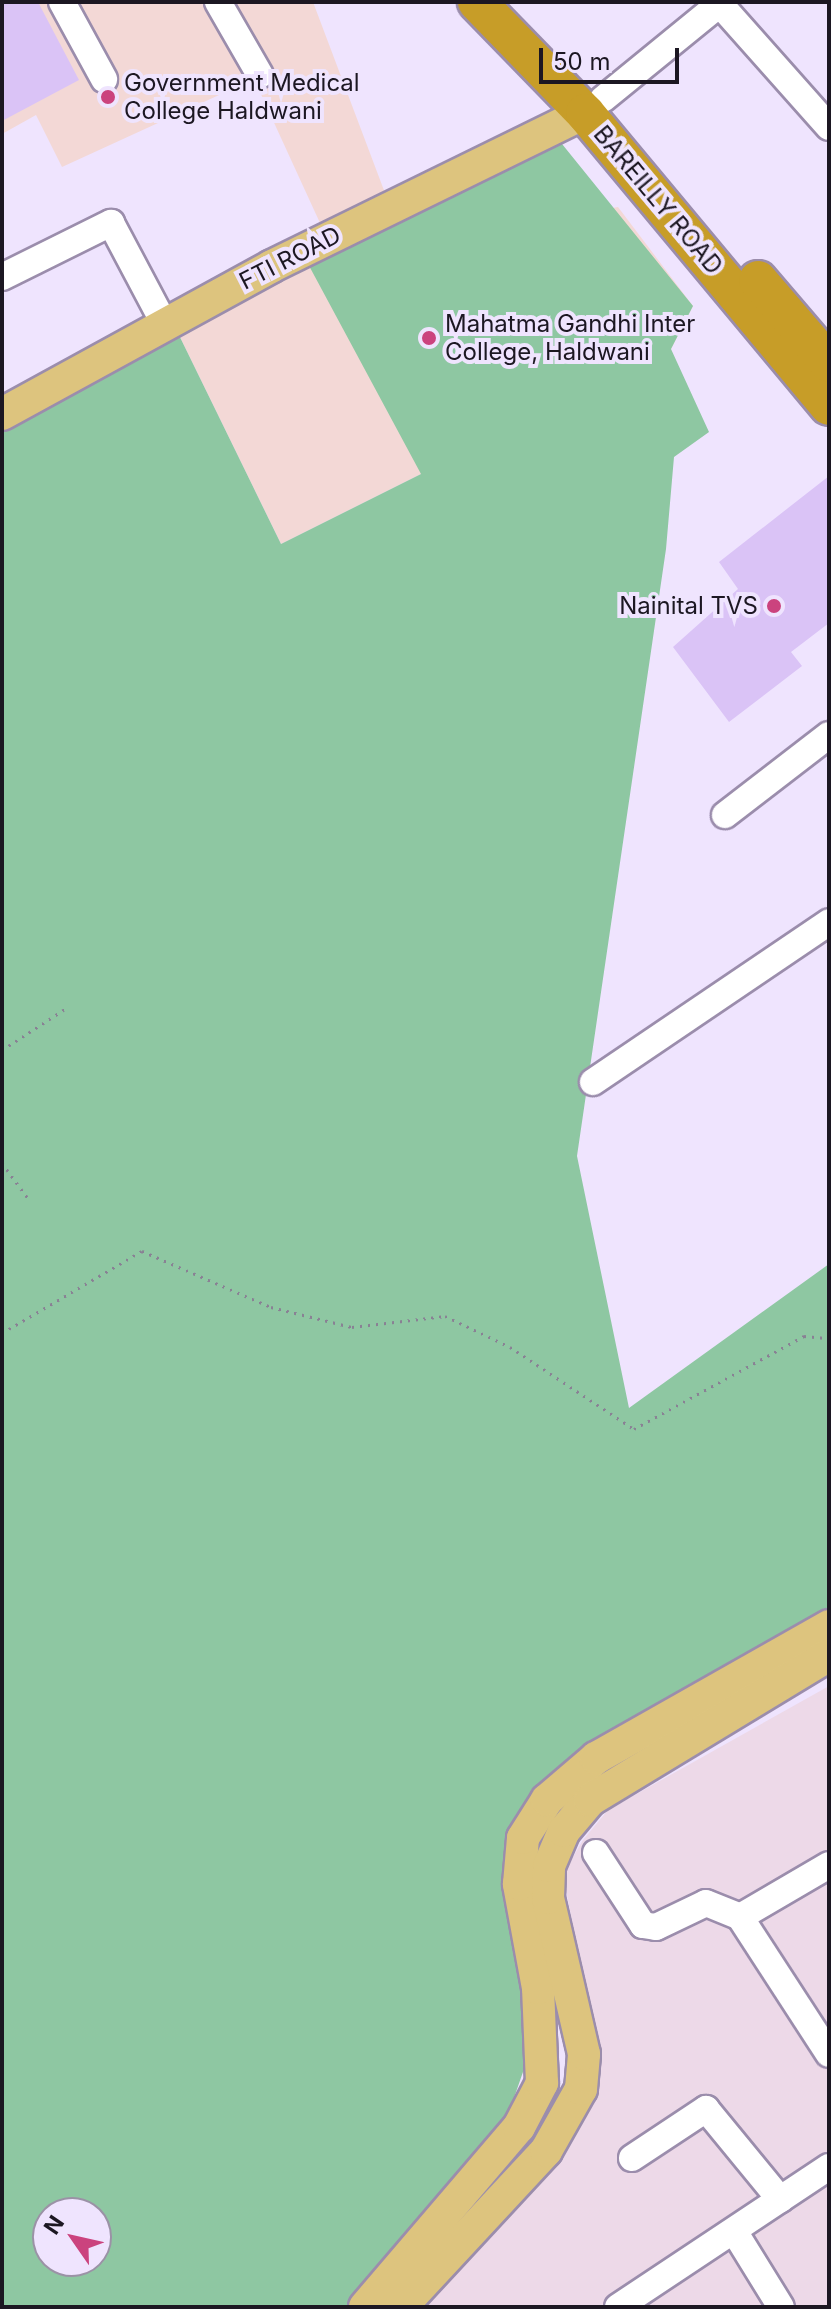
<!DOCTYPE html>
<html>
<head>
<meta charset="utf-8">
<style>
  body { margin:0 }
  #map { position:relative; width:831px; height:2309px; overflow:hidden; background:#efe4fe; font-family:Inter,sans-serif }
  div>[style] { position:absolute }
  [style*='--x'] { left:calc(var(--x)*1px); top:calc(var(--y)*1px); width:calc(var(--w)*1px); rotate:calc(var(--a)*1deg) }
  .commercial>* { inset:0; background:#edd9e8 }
  .education>* { inset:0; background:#f3d8d6 }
  .green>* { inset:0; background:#8ec7a2 }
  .building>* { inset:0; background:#dac3f6 }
  .path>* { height:3px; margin-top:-1.5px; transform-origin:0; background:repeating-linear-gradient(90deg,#898194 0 2px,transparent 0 8px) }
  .roads { filter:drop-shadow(2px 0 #9b8dac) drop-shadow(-2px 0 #9b8dac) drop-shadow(0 2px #9b8dac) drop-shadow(0 -2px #9b8dac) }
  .minor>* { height:26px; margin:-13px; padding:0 13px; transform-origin:13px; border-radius:13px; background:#fff }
  .major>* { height:32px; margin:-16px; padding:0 16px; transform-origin:16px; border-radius:16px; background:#ddc47e }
  .highway>* { height:38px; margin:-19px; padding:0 19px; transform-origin:19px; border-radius:19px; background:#c79d28 }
  .dots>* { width:22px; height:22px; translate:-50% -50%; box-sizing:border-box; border:4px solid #efe4fe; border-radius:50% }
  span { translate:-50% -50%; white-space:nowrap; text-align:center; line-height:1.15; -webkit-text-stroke:8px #efe4fe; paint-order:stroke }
  .poi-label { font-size:24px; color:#1c1722 }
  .left { translate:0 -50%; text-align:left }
  .right { translate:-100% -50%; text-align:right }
  .street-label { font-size:24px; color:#1c1722 }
  .frame { position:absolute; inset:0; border:4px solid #1c1722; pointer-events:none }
  .north { position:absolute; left:32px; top:2197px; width:80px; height:80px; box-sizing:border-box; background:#efe4fe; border:2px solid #9b92a6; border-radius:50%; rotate:304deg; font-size:22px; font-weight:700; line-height:32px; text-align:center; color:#1c1722 }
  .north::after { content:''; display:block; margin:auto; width:28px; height:36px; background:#cb437e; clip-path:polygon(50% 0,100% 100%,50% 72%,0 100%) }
  .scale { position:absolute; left:539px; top:48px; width:140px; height:36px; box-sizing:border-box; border:4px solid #1c1722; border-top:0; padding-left:10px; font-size:24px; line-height:28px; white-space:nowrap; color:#1c1722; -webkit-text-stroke:6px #efe4fe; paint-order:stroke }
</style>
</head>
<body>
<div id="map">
  <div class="commercial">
    <div style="clip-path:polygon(829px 1686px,829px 2307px,416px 2307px,559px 2153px,601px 2072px,563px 1874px,583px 1840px,608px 1810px)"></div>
  </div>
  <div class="education">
    <div style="clip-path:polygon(2px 2px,313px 2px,385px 193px,320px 223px,254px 79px,62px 167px,36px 115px,2px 134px)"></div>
    <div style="clip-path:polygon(618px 207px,693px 306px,671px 349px,281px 544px,175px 327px,288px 266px)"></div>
  </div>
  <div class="green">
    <div style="clip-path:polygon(evenodd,558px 139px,693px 306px,671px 349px,709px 432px,674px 457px,666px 549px,577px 1156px,629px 1408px,829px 1264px,829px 1612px,527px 1813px,531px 2049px,500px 2138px,352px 2307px,2px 2307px,2px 425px,175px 327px,281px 544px,421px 474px,307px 262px,558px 139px,48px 2213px,96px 2213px,96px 2261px,48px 2261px,48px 2213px)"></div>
  </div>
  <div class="building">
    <div style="clip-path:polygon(2px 2px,38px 2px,79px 80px,2px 121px)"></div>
    <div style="clip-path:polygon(829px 476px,829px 623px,791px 652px,802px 666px,729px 722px,673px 647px,738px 589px,719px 562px)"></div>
  </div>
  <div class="path">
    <div style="--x:2;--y:1050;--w:79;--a:-33.1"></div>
    <div style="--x:2;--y:1163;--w:47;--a:53.6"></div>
    <div style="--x:2;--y:1333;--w:162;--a:-30.4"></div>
    <div style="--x:142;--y:1251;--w:141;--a:23.5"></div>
    <div style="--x:271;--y:1307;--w:83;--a:13.9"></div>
    <div style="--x:352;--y:1327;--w:94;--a:-6.7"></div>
    <div style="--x:445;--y:1316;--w:72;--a:25.5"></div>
    <div style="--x:510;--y:1347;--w:149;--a:33.5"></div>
    <div style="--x:634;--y:1429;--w:194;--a:-28.7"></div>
    <div style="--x:804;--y:1336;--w:25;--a:5"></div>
  </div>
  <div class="roads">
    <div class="minor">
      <div style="--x:62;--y:2;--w:88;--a:61.4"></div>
      <div style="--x:218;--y:2;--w:84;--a:60.1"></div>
      <div style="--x:718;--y:2;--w:167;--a:48.4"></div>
      <div style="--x:603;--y:99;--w:154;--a:-39.2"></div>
      <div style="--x:2;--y:277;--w:122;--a:-26.4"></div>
      <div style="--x:111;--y:223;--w:115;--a:62.1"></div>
      <div style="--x:725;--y:815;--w:131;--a:-37.6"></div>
      <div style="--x:593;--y:1082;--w:285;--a:-34.1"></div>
      <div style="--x:596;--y:1853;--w:86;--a:56.9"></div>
      <div style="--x:643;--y:1925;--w:13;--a:9"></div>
      <div style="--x:656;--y:1927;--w:55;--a:-25.6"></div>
      <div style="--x:706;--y:1903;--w:37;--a:22"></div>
      <div style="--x:829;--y:1865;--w:103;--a:149.7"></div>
      <div style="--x:740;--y:1917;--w:163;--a:57"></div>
      <div style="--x:632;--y:2158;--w:89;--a:-33.5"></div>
      <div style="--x:706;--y:2109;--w:117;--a:50.6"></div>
      <div style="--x:734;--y:2231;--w:89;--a:58.3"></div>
      <div style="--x:618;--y:2307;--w:253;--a:-33.6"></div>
    </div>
    <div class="major">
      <div style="--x:2;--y:414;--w:308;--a:-28.7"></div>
      <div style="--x:272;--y:266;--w:348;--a:-26.1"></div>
      <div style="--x:365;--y:2307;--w:237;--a:-49.5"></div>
      <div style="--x:519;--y:2127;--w:50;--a:-62.4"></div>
      <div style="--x:542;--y:2083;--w:95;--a:-92.4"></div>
      <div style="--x:538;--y:1988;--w:106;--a:-100.4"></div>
      <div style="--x:519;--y:1884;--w:46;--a:-85"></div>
      <div style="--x:523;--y:1838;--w:45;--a:-57.7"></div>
      <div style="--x:547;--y:1800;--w:65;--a:-40.6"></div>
      <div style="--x:596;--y:1758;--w:268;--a:-29.5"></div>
      <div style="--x:401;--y:2307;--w:213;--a:-47.1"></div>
      <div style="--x:546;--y:2151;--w:71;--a:-60.6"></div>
      <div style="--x:581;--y:2089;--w:35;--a:-85"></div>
      <div style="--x:584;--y:2054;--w:160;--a:-103"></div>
      <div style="--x:548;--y:1898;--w:32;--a:-88"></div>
      <div style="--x:549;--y:1866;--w:38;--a:-67"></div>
      <div style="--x:564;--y:1831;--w:40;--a:-50"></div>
      <div style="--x:590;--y:1800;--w:280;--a:-31.2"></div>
    </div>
    <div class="highway">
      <div style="--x:477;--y:2;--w:155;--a:45.8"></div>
      <div style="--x:585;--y:113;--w:381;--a:50.2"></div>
      <div style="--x:758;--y:280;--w:109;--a:49.5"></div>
    </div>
  </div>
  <div class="dots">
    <div style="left:108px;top:97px;background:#cb437e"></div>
    <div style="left:429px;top:338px;background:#cb437e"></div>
    <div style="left:774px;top:606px;background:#cb437e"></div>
  </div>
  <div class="poi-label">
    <span class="left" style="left:124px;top:97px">Government Medical<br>College Haldwani</span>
    <span class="left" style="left:445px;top:338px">Mahatma Gandhi Inter<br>College, Haldwani</span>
    <span class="right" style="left:758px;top:606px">Nainital TVS</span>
  </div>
  <div class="street-label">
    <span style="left:658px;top:200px;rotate:50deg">BAREILLY ROAD</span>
    <span style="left:290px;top:258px;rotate:-27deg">FTI ROAD</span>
  </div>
  <div class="frame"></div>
  <div class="north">N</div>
  <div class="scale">50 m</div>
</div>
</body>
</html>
